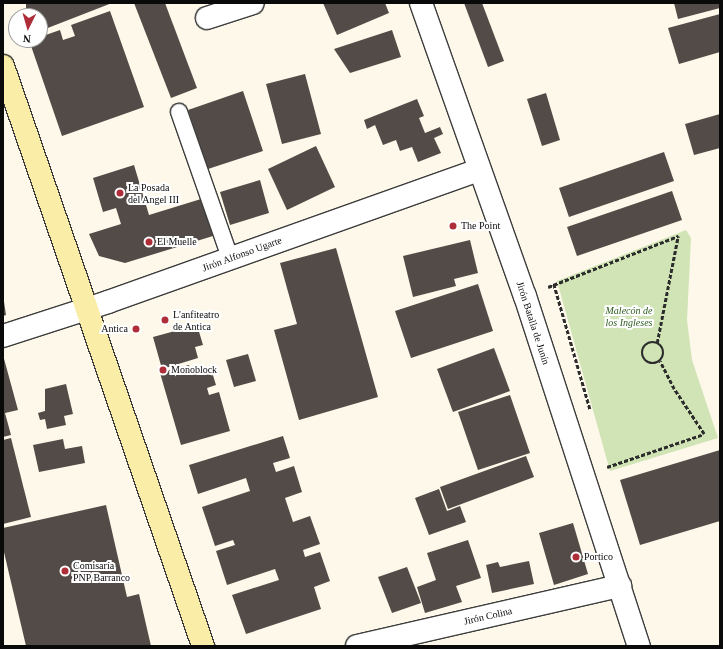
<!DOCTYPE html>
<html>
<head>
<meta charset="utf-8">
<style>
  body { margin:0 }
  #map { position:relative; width:723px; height:649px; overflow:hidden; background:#fdf8e9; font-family:"Times New Roman",serif }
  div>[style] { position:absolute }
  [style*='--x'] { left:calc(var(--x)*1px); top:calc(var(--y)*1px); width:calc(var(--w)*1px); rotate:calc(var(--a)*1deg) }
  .green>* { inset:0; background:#d0e4b6 }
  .building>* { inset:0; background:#524b47 }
  .path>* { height:2.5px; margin-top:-1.25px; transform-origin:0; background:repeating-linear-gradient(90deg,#2c2c2c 0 4px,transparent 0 6px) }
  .path>.ring { margin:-1.25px; padding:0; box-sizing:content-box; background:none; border:2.5px solid #2c2c2c; border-radius:50% }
  .roads { filter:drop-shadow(1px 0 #3d3d3d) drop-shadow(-1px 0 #3d3d3d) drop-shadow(0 1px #3d3d3d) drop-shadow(0 -1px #3d3d3d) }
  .lane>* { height:16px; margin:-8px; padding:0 8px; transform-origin:8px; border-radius:8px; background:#fff }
  .street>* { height:22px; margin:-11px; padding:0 11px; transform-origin:11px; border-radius:11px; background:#fff }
  .secondary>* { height:22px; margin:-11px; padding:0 11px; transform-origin:11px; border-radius:11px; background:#f9eda8 }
  .dots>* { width:11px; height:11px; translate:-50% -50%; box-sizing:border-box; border:2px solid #fff; border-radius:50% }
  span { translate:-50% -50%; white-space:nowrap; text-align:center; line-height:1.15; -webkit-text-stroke:4px #fff; paint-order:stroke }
  .poi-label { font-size:10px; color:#0a0a0a }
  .left { translate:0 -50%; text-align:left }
  .right { translate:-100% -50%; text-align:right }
  .street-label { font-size:10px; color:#0a0a0a }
  .park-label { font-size:10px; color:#2f5c20; font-style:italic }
  .frame { position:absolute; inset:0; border:4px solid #0a0a0a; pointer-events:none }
  .north { position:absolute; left:8px; top:8px; width:40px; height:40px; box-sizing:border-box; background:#fff; border:1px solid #9d9d9d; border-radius:50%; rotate:185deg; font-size:11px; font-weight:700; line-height:16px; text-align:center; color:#0a0a0a }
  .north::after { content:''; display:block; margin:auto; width:14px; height:18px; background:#af2d39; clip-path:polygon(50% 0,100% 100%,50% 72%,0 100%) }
</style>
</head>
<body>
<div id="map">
  <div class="green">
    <div style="clip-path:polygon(686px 230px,691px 238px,687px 320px,692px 360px,718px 438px,610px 471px,557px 281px)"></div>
  </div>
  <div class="building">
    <div style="clip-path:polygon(26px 3px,112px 3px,40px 31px,40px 16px,26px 16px)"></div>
    <div style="clip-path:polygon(134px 3px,165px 3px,197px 88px,171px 98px)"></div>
    <div style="clip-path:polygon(323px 3px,385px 3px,389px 13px,337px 35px)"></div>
    <div style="clip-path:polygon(464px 3px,482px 3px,504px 61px,488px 67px)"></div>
    <div style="clip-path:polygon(674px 3px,720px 3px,720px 8px,678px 19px)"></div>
    <div style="clip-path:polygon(110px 11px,144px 107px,62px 136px,29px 40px,40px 40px,40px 37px,60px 30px,63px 40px,75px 36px,71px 25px)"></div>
    <div style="clip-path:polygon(720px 14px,720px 52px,679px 64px,668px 28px)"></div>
    <div style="clip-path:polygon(392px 30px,401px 57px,350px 73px,334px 49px)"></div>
    <div style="clip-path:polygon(305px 74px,321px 134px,282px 144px,266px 84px)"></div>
    <div style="clip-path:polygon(243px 91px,263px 151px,208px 169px,188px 110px)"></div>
    <div style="clip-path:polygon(546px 93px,560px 140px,542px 146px,527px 99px)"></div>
    <div style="clip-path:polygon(417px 99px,424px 116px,419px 118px,425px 133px,440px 127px,443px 134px,434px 138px,441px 153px,418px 162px,412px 147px,400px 151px,396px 140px,383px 145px,375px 125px,367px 129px,364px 120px)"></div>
    <div style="clip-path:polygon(720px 114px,720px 148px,694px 155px,685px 124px)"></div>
    <div style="clip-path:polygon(316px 146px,335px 187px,287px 210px,268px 169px)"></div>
    <div style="clip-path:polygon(664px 152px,674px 181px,569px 217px,559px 188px)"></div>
    <div style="clip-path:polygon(134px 165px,149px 215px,201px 199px,213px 236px,125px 263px,99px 256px,89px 234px,121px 224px,116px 208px,103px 212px,93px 178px)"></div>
    <div style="clip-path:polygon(260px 180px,269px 213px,230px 225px,220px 192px)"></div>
    <div style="clip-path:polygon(672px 191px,682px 220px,577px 256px,567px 227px)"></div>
    <div style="clip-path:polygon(470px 240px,478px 273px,454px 279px,456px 286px,413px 297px,403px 256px)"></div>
    <div style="clip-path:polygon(336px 248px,378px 397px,299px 420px,274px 330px,297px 324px,280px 263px)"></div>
    <div style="clip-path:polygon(478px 284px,493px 331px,411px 358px,395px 311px)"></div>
    <div style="clip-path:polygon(3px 295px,6px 315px,3px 316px)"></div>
    <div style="clip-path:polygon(197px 325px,203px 345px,195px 347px,198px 358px,162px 369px,153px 337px)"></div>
    <div style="clip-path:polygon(494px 348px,510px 391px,453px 412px,437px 369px)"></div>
    <div style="clip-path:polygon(248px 354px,256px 381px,234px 387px,226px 360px)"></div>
    <div style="clip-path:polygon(3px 355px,18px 410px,5px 413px,11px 435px,3px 437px)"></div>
    <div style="clip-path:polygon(189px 365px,192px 374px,211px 369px,216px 385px,207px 388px,209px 395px,219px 392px,230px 431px,181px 445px,160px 373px)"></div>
    <div style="clip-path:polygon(66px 384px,73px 414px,64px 416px,66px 425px,47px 429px,45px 419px,40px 420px,38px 413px,45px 411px,45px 389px)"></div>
    <div style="clip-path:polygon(510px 395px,530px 453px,478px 470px,458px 412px)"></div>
    <div style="clip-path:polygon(283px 436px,290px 458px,273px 463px,276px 472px,294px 466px,302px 492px,285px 498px,293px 522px,310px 516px,320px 544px,303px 550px,305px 557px,320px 552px,330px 581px,314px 587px,321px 609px,246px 634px,232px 595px,279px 580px,275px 569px,227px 585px,216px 551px,235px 545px,233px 540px,215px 546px,202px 507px,250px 491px,246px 478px,198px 494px,189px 465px)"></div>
    <div style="clip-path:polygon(11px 438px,31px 517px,3px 524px,3px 440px)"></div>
    <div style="clip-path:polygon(63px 439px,65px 449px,82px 446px,85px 463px,39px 472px,33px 445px)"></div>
    <div style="clip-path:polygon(720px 450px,720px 521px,640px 545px,620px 480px)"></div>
    <div style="clip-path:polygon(526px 456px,534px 477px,448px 509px,440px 487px)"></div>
    <div style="clip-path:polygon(439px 489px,447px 511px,460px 506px,466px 522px,429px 535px,415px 498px)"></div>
    <div style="clip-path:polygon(106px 505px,127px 597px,139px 594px,151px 646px,26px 646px,3px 548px,3px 528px)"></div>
    <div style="clip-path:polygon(573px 523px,588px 574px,554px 585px,539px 533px)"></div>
    <div style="clip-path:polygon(468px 540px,481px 578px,456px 586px,462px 602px,425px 613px,417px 587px,436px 580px,427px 553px)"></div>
    <div style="clip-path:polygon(529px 561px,534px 584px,492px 593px,486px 565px,498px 562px,500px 567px)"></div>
    <div style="clip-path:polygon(407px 567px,421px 603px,392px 613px,378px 577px)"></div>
  </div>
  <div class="path">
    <div style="--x:554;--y:284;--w:130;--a:73.9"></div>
    <div style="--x:548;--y:287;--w:140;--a:-21.4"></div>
    <div class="ring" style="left:642px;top:342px;width:19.5px;height:19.5px"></div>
    <div style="--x:657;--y:343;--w:109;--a:-78.9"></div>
    <div style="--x:607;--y:467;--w:102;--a:-18.8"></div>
    <div style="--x:704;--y:434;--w:54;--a:-123.7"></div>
    <div style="--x:674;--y:389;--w:31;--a:-117"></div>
  </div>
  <div class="roads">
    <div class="lane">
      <div style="--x:179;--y:112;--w:155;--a:70.7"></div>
    </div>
    <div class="street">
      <div style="--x:421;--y:3;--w:311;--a:70.5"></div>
      <div style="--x:525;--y:296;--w:368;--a:72"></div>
      <div style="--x:207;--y:18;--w:48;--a:-18.1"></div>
      <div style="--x:3;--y:336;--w:110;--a:-17.9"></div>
      <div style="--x:108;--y:302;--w:394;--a:-19.6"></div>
      <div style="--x:357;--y:646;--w:270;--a:-12.9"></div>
    </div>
    <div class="secondary">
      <div style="--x:3;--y:66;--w:614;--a:70.97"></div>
    </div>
  </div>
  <div class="dots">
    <div style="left:120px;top:193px;background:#af2d39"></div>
    <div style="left:453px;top:226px;background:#af2d39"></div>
    <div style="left:149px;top:242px;background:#af2d39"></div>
    <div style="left:165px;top:320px;background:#af2d39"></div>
    <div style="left:136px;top:329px;background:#af2d39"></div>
    <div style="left:163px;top:370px;background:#af2d39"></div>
    <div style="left:576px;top:557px;background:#af2d39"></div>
    <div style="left:65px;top:571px;background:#af2d39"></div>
  </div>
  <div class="poi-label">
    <span class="left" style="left:128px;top:193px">La Posada<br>del Angel III</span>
    <span class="left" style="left:461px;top:226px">The Point</span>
    <span class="left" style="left:157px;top:242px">El Muelle</span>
    <span class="left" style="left:173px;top:320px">L'anfiteatro<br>de Antica</span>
    <span class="right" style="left:128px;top:329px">Antica</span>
    <span class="left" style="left:171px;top:370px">Monoblock</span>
    <span class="left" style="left:584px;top:557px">Portico</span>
    <span class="left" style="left:73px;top:571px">Comisaría<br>PNP Barranco</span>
  </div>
  <div class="street-label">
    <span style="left:242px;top:254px;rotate:-20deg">Jirón Alfonso Ugarte</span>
    <span style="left:533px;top:323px;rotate:72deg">Jirón Batalla de Junín</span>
    <span style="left:488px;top:616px;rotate:-13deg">Jirón Colina</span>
  </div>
  <div class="park-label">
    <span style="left:629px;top:316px">Malecón de<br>los Ingleses</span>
  </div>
  <div class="frame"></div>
  <div class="north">N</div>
</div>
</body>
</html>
